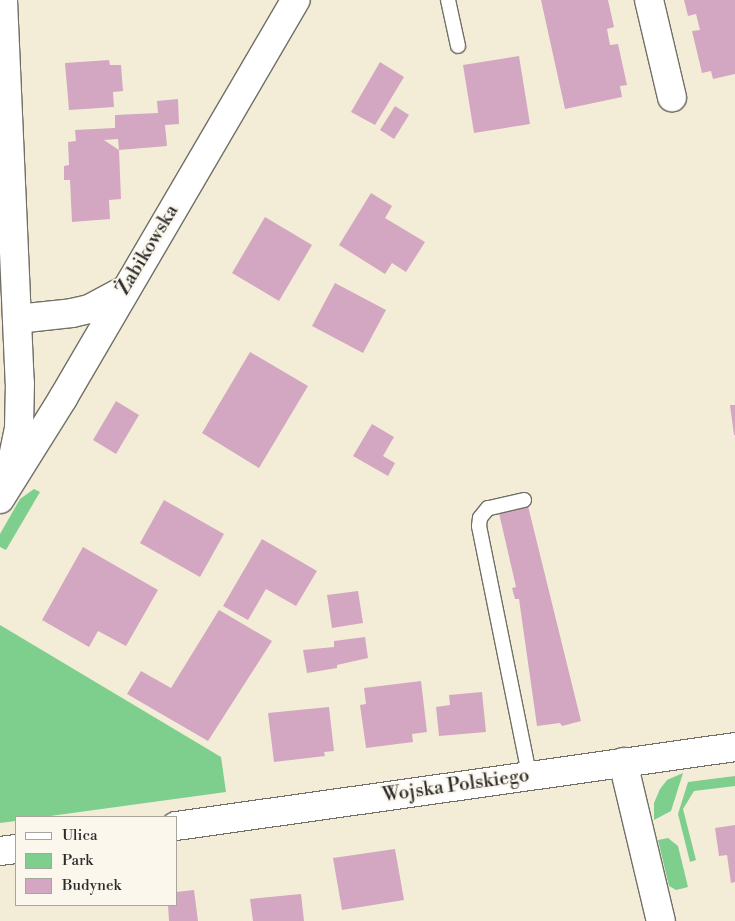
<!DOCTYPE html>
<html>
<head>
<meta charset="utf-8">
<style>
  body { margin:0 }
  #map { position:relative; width:735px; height:921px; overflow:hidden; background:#f3edd7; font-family:"Libre Bodoni",serif }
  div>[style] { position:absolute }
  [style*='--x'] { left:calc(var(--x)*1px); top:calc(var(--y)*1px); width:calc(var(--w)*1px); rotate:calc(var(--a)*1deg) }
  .green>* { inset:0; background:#7ece8e }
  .building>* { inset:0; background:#d3a7c2 }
  .roads { filter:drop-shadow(1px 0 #716f67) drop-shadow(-1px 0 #716f67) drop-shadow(0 1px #716f67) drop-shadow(0 -1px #716f67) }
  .service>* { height:14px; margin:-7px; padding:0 7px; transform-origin:7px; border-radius:7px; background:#fff }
  .minor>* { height:28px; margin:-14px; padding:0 14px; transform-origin:14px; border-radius:14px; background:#fff }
  .tertiary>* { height:28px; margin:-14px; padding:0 14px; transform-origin:14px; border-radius:14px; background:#fff }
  span { translate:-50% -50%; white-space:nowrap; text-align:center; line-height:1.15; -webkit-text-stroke:4px #fbf7ec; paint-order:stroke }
  .street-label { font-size:19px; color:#2b2b2b }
  .legend { position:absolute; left:15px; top:816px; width:162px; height:90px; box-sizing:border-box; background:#fbf7ec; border:1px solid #a8a59f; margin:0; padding:6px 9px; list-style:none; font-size:15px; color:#2b2b2b }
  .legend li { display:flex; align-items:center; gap:10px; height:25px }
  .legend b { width:25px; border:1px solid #a8a59f }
</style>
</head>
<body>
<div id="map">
  <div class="green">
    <div style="clip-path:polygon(34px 489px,40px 492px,6px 550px,0 547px,0 534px,20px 499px)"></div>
    <div style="clip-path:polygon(0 625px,221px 757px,226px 792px,43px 817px,16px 817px,16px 821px,0 823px)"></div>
    <div style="clip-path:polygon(683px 773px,671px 811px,654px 820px,654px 803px,660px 789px,667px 780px)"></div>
    <div style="clip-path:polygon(735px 776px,735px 786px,694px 791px,683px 809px,696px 860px,690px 862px,678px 814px,688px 782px)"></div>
    <div style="clip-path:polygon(668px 838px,678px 846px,688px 887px,676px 890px,669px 886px,658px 840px)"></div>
  </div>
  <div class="building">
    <div style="clip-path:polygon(541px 0,608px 0,614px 27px,607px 29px,610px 45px,618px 44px,627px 85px,620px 86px,622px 97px,565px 109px)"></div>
    <div style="clip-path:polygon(684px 0,735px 0,735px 74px,713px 79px,711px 71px,702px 73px,692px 31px,700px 30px,696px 14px,688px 16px)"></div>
    <div style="clip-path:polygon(519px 56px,530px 124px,474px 133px,463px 65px)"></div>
    <div style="clip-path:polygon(109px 60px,110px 65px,121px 65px,123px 91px,113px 92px,114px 107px,69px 110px,65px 63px)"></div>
    <div style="clip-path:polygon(380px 62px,404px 77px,375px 125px,351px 112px)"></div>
    <div style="clip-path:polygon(evenodd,178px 99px,179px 124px,165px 125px,167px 146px,119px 150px,121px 199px,109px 200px,110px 219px,72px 222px,70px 180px,64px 180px,64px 166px,69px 165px,68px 142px,76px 141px,75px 130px,115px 128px,115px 115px,158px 113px,157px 101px,178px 99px,118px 139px,119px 150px,104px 140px,118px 139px)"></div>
    <div style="clip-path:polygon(395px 106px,409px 115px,394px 139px,380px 130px)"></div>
    <div style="clip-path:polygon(371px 193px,392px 206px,385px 218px,425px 242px,406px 272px,392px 263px,385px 274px,339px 245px)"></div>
    <div style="clip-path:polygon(265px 217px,312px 245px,279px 301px,232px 273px)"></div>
    <div style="clip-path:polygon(335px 283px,386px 310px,363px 353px,312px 326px)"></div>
    <div style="clip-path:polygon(250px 352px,308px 386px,259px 468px,202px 433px)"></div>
    <div style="clip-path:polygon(116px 401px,139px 415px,116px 454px,93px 440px)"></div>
    <div style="clip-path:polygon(730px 405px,735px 405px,735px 435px,734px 435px)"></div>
    <div style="clip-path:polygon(372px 424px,394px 437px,383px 456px,395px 463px,388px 476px,353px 456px)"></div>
    <div style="clip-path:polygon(164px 500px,224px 534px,200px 577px,140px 543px)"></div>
    <div style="clip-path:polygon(528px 506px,581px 721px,562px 726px,560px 723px,537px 726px,519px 599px,515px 599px,512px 588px,516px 587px,499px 513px)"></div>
    <div style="clip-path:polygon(262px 539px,317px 571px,296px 606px,266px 589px,248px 620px,223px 606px)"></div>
    <div style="clip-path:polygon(83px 547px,158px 590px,126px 646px,98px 631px,89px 647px,42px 620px)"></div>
    <div style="clip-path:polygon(358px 591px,363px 623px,332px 628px,327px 595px)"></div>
    <div style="clip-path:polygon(219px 610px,272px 641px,208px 741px,127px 694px,141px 671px,171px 688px)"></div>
    <div style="clip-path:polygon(365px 637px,368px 658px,337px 665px,337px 668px,307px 673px,303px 650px,334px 647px,334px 641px)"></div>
    <div style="clip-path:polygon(421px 681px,427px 732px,412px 734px,413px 742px,366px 748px,360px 705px,366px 704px,364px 688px)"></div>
    <div style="clip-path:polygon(482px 692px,486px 732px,439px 736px,436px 707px,450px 705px,449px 695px)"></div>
    <div style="clip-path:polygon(329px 707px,334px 751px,324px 752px,325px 756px,274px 762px,268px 713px)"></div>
    <div style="clip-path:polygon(735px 825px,735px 882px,731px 883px,727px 855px,719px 856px,715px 828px)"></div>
    <div style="clip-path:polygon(395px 849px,404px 900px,342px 910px,333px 858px)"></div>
    <div style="clip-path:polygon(194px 890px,198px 921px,169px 921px,168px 905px,176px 905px,176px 892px)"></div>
    <div style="clip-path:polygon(301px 894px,304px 921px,253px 921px,250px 899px)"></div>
  </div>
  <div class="roads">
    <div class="service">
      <div style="--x:448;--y:0;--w:47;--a:77.7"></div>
      <div style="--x:524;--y:500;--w:37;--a:167"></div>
      <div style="--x:488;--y:508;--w:13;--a:129"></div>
      <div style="--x:480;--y:518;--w:8;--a:97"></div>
      <div style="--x:479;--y:526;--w:254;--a:78.6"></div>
    </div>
    <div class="minor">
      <div style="--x:649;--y:0;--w:100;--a:76.7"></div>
      <div style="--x:623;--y:762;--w:163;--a:76.6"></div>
    </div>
    <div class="tertiary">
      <div style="--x:3;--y:0;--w:383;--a:87.5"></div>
      <div style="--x:20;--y:383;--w:45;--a:91.3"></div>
      <div style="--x:19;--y:428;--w:45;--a:101.6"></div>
      <div style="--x:17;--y:319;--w:55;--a:-6.2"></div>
      <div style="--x:72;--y:313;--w:17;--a:-13"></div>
      <div style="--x:89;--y:309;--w:38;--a:-28"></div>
      <div style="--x:0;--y:499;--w:119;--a:-58"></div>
      <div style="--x:63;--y:398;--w:461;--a:-59.7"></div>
      <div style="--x:176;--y:826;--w:565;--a:-8.04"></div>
      <div style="--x:0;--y:851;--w:16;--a:-7"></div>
    </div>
  </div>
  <div class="street-label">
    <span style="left:148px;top:250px;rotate:-59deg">Żabikowska</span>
    <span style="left:456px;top:786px;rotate:-8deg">Wojska Polskiego</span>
  </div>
  <ul class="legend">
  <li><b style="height:6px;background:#fff"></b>Ulica</li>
  <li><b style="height:14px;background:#7ece8e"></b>Park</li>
  <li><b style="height:14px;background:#d3a7c2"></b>Budynek</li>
  </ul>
</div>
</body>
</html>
